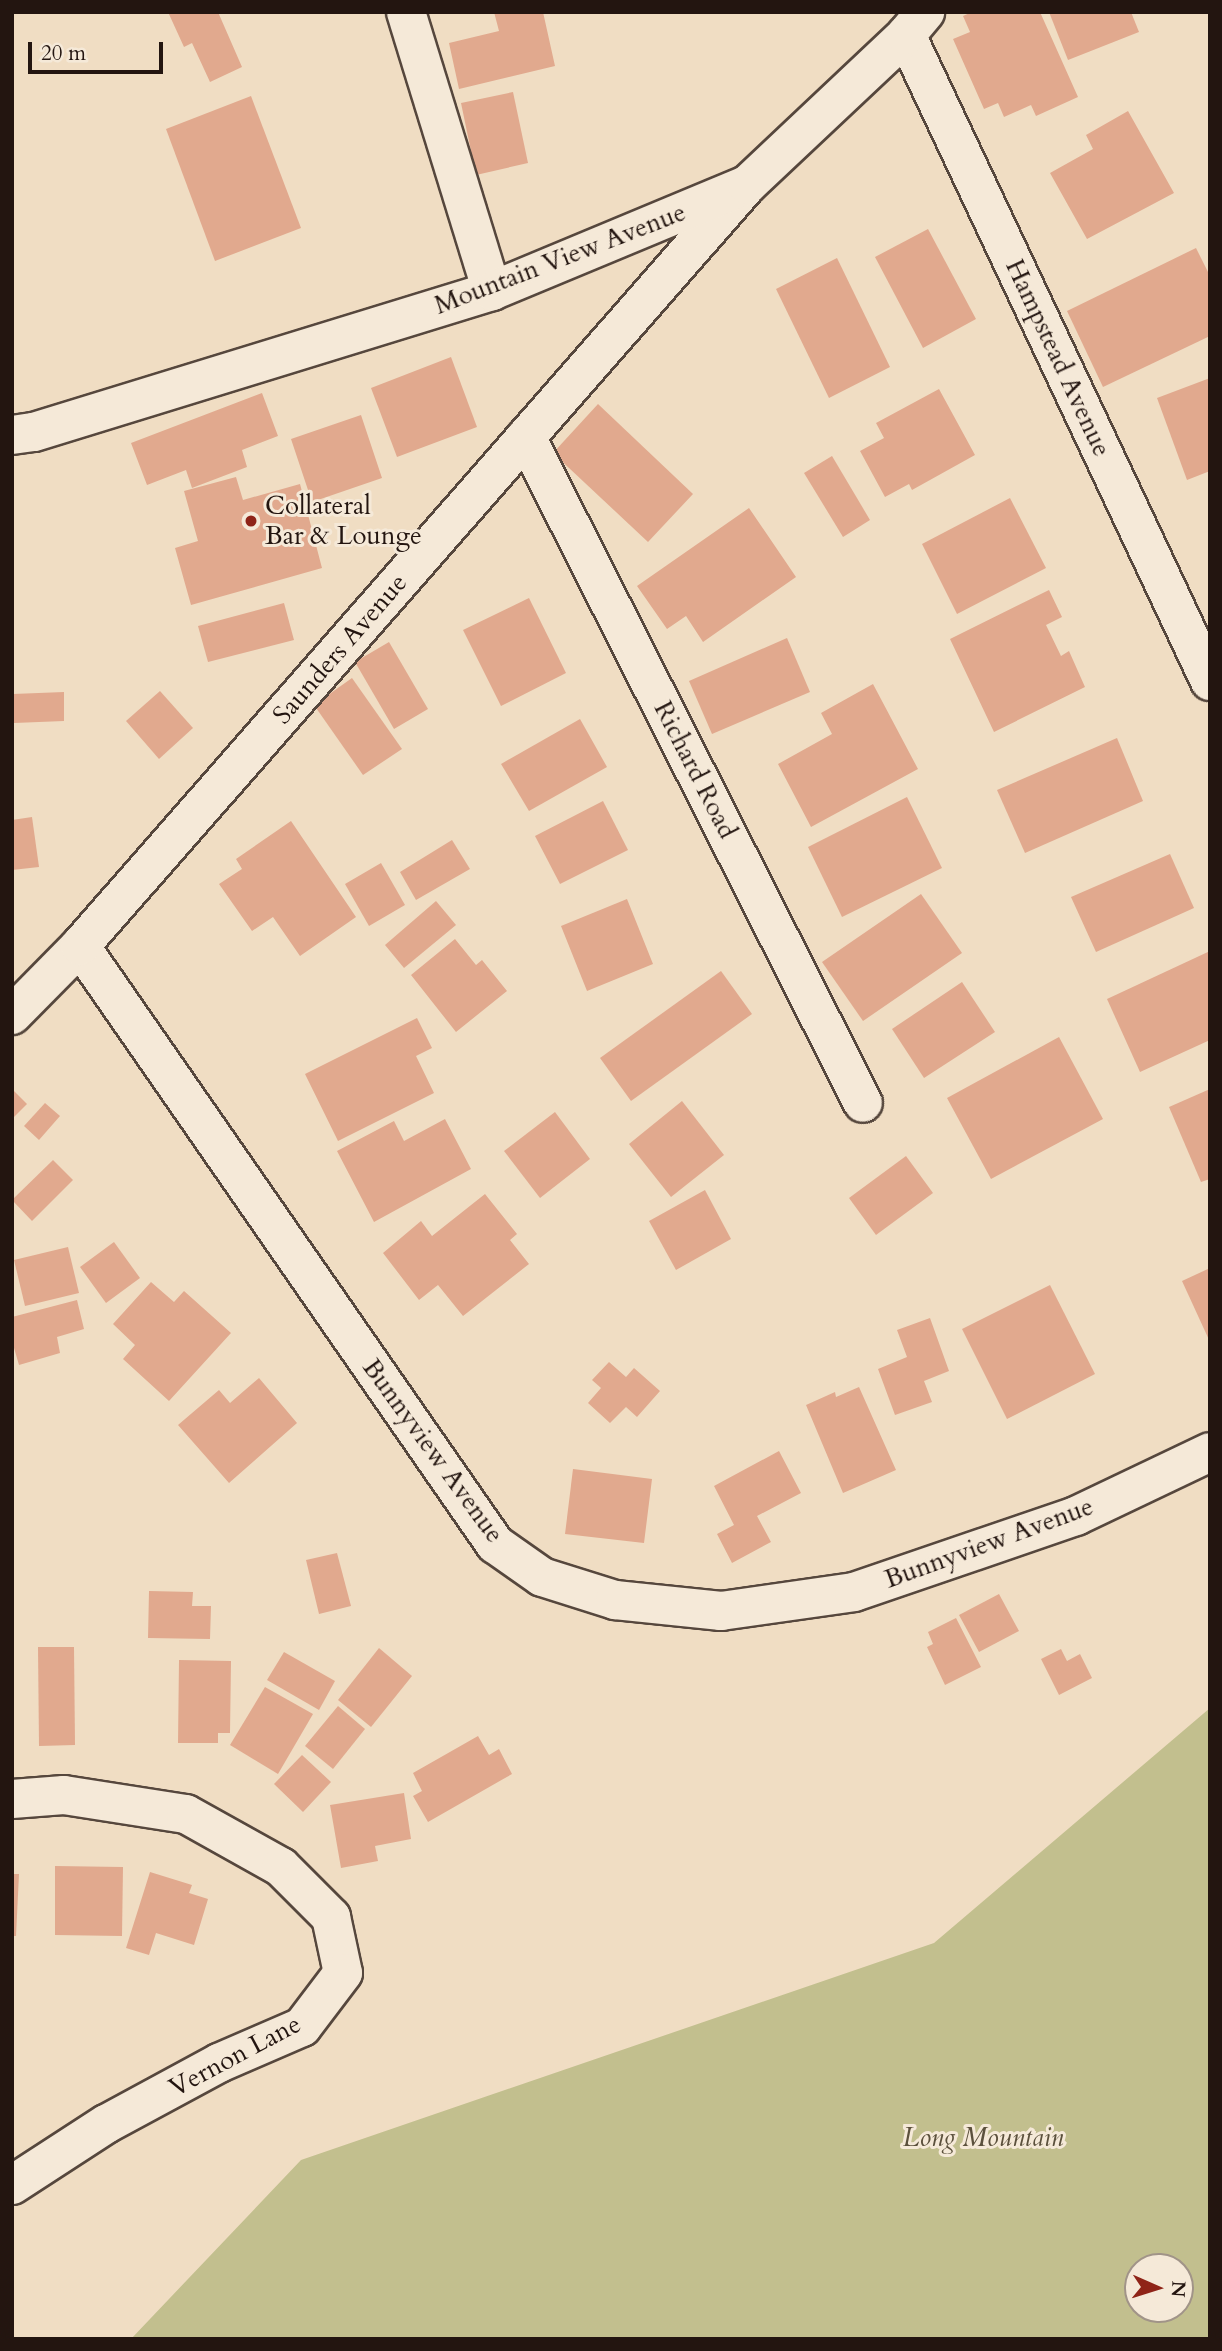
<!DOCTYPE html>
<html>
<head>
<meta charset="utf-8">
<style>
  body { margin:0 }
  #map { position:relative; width:1222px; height:2351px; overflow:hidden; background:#f0ddc3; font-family:Cardo,serif }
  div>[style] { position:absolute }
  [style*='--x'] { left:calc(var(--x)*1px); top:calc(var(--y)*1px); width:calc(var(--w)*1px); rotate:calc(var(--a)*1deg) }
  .green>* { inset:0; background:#c2bf8e }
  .building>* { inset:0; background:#e1a98e }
  .roads { filter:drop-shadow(2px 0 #56473d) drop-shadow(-2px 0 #56473d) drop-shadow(0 2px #56473d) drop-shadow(0 -2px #56473d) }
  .minor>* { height:38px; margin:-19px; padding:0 19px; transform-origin:19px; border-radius:19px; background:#f5e9d8 }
  .secondary>* { height:38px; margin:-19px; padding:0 19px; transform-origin:19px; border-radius:19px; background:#f5e9d8 }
  .dots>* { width:19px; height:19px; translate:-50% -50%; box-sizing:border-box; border:4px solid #f5e9d8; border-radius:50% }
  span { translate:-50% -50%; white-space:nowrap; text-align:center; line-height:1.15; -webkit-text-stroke:6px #f5e9d8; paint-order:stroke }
  .street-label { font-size:26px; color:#231510 }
  .poi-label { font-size:26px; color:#231510 }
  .left { translate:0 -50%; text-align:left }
  .park-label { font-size:26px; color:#5b503c; font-style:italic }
  .frame { position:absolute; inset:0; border:14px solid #231510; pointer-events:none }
  .north { position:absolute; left:1124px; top:2253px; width:70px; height:70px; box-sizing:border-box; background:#f5e9d8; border:2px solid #a19488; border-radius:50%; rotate:93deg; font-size:19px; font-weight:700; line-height:28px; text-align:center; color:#231510 }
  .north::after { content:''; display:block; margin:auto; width:24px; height:32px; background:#8f2418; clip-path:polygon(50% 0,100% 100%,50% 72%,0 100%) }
  .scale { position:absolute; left:28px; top:42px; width:135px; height:32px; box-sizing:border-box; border:4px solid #231510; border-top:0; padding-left:9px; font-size:21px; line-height:24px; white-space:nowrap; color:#231510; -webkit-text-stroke:5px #f5e9d8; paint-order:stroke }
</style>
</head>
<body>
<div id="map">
  <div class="green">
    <div style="clip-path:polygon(evenodd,1210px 1708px,1210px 2339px,131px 2339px,301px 2160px,934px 1943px,1210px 1708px,1138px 2267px,1180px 2267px,1180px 2309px,1138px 2309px,1138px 2267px)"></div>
  </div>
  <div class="building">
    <div style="clip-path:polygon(168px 12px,218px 12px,242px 67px,210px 82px,192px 43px,184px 47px)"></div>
    <div style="clip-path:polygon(494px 12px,543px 12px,555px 66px,459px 89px,449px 43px,499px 31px)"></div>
    <div style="clip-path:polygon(972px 12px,1040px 12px,1078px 97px,1036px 116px,1031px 105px,1004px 117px,998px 103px,984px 109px,953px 39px,970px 32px,963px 16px)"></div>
    <div style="clip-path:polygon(1049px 12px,1131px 12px,1139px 32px,1068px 60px)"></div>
    <div style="clip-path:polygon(513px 92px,528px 163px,476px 175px,461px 103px)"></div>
    <div style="clip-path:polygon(251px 96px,301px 228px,215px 261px,166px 129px)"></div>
    <div style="clip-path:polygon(1128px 111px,1174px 193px,1087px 239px,1050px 173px,1093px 149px,1086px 135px)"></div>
    <div style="clip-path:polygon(928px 229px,976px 319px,923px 348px,875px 257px)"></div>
    <div style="clip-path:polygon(1196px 248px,1210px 276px,1210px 336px,1103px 387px,1067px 311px)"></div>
    <div style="clip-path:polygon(837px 258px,890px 367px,829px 398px,776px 289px)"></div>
    <div style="clip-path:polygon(451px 357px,477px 427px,397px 457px,371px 388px)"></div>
    <div style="clip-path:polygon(1210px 378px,1210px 471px,1187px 480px,1157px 398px)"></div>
    <div style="clip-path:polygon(939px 389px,975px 455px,912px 490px,909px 484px,885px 497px,860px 451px,884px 438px,876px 423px)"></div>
    <div style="clip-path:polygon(262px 393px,278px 436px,242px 450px,247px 467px,192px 488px,186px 470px,147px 485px,131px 443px)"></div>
    <div style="clip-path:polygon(598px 404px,693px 494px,648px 542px,553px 453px)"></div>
    <div style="clip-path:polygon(361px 415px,382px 478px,312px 502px,291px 439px)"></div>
    <div style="clip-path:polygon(832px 456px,870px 520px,843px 537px,804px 473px)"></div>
    <div style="clip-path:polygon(236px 477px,243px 500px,300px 484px,322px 568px,191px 605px,175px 548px,198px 541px,184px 491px)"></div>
    <div style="clip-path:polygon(1010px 498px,1046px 568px,957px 614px,922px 544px)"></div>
    <div style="clip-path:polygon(749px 508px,796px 577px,703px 642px,686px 616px,667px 629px,637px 586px)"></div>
    <div style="clip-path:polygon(1049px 590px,1062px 617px,1046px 625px,1061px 656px,1069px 651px,1085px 687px,994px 732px,950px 639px)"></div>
    <div style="clip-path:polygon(529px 598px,566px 673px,501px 706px,463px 630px)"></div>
    <div style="clip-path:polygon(284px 603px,294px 640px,208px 662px,198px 626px)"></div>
    <div style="clip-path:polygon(787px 638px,810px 692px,712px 734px,689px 681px)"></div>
    <div style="clip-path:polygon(389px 642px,428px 709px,394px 729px,355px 662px)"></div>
    <div style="clip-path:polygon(352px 678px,402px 749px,363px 775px,314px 705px)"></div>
    <div style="clip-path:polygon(873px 684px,918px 769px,811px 827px,778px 764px,832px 734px,821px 713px)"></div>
    <div style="clip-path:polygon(160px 691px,193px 728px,159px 759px,126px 721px)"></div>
    <div style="clip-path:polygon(64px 692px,64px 721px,14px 723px,13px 694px)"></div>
    <div style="clip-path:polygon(580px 719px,607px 767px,529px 811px,501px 764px)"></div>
    <div style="clip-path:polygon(1117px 738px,1143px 801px,1025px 853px,997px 790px)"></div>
    <div style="clip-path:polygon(907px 797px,942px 868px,842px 917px,808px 847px)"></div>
    <div style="clip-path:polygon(603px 801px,628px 850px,560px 884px,535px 836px)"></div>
    <div style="clip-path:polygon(32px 817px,39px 867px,12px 870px,12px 820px)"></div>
    <div style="clip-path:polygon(291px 821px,356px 917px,300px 956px,273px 917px,252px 931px,219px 884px,242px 869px,236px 859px)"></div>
    <div style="clip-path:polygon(452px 840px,470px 869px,416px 900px,400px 872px)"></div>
    <div style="clip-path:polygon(1170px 854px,1194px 908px,1096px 952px,1071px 897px)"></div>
    <div style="clip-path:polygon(381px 863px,405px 905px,369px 926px,345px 884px)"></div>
    <div style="clip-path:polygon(921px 894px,962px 953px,863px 1021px,822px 962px)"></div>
    <div style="clip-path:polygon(627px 899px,653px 964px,587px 991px,561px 926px)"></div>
    <div style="clip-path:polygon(436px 901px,456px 925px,404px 968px,385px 945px)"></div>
    <div style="clip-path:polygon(455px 939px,476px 965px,482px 960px,507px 991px,456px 1032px,411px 975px)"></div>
    <div style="clip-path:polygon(1210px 951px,1210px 1040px,1140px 1072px,1107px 999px)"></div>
    <div style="clip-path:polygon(721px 971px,752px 1014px,631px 1101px,600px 1058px)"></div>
    <div style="clip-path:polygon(962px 982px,995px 1032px,924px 1078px,892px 1029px)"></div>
    <div style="clip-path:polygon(417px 1018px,432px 1048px,416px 1056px,434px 1093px,338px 1141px,305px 1074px)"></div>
    <div style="clip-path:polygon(1059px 1037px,1103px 1119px,991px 1179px,947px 1098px)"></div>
    <div style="clip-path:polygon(12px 1089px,27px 1104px,12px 1119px)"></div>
    <div style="clip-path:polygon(1210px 1089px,1210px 1179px,1201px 1182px,1169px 1107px)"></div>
    <div style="clip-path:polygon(682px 1101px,724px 1155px,671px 1197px,629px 1144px)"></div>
    <div style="clip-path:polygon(45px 1103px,60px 1116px,39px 1140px,24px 1126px)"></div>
    <div style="clip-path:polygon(555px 1112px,590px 1159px,540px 1198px,504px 1151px)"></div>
    <div style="clip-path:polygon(445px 1119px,471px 1169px,374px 1222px,337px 1151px,394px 1121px,404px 1141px)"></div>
    <div style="clip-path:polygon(906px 1156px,933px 1193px,876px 1235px,849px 1198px)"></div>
    <div style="clip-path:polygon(53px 1160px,73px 1180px,32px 1221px,12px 1200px)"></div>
    <div style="clip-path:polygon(705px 1190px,731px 1239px,676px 1270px,649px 1221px)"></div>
    <div style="clip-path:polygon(485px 1194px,517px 1234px,510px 1240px,529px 1264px,463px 1316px,438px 1285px,419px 1300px,383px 1253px,421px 1221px,432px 1236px)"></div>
    <div style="clip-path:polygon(114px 1242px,140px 1278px,106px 1303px,80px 1267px)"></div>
    <div style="clip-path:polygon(68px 1247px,79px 1293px,25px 1306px,14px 1260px)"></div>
    <div style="clip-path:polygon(1210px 1268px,1210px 1342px,1182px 1281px)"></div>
    <div style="clip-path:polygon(151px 1282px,174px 1302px,184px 1291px,231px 1333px,169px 1401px,123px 1359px,135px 1345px,113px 1324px)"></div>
    <div style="clip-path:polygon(1050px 1285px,1095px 1374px,1007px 1419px,962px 1329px)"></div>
    <div style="clip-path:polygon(77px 1300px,84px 1329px,57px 1337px,60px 1353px,19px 1365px,12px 1341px,12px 1317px)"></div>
    <div style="clip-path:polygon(930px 1318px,949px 1371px,924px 1381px,932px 1402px,895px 1415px,878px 1369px,907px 1357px,897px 1330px)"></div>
    <div style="clip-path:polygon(609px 1362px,626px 1377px,634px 1368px,660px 1391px,637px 1417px,626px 1407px,610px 1423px,588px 1403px,601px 1388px,592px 1380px)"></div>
    <div style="clip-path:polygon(259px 1378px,297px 1423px,229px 1483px,178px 1425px,219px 1390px,230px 1403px)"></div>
    <div style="clip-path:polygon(859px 1387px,896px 1470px,843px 1493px,806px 1405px,835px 1392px,836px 1397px)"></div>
    <div style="clip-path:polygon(779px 1451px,801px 1493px,757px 1516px,771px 1542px,732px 1563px,717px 1534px,734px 1525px,714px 1486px)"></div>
    <div style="clip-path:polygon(573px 1469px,652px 1479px,644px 1543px,565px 1534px)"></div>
    <div style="clip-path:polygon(337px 1553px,351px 1606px,319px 1614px,306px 1560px)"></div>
    <div style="clip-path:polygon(149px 1591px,193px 1592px,192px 1606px,211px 1606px,210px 1639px,148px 1638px)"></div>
    <div style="clip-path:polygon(999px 1594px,1019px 1631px,979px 1652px,959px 1615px)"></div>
    <div style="clip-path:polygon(956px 1618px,981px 1667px,945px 1685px,927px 1647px,933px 1644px,928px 1632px)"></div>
    <div style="clip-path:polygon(38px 1647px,74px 1647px,75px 1745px,39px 1746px)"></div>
    <div style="clip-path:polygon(379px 1648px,412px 1676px,371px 1727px,338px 1700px)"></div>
    <div style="clip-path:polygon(1061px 1649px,1067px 1661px,1080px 1654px,1092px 1678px,1059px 1695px,1041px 1659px)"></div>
    <div style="clip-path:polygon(284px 1652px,335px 1681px,319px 1710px,267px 1680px)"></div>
    <div style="clip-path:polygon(179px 1660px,231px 1661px,230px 1733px,218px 1733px,218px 1743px,178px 1743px)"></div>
    <div style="clip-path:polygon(265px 1687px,313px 1714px,278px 1774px,230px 1745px)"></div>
    <div style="clip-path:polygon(338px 1706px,365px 1729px,333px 1769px,305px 1746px)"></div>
    <div style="clip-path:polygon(478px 1736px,489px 1755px,499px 1749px,512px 1774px,428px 1822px,413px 1796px,422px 1791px,413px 1773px)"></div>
    <div style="clip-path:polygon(302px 1755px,331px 1782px,303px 1812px,274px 1784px)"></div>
    <div style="clip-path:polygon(404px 1793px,411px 1839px,375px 1846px,378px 1861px,341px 1868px,330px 1805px)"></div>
    <div style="clip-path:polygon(55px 1866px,123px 1867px,122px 1936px,55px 1935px)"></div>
    <div style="clip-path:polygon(150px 1872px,192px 1885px,189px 1893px,208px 1899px,194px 1945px,156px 1933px,149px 1955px,126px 1948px)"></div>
    <div style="clip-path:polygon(12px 1874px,19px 1874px,16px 1936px,12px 1936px)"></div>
  </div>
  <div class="roads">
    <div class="minor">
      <div style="--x:406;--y:12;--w:292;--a:72.9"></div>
      <div style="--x:906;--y:35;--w:714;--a:64.8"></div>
      <div style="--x:526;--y:437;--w:746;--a:63.16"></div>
      <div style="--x:80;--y:946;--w:728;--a:55.24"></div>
      <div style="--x:495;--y:1544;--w:57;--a:35.1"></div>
      <div style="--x:542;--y:1577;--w:77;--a:17.5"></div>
      <div style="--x:615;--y:1600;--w:107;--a:5.9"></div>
      <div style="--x:721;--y:1611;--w:134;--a:-8.1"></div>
      <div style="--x:854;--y:1592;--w:235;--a:-18.9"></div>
      <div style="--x:1076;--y:1516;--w:148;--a:-25.5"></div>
      <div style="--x:12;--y:1015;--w:97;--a:-45.4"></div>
      <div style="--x:80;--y:946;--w:1012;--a:-48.77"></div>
      <div style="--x:12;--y:1799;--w:52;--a:-4.4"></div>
      <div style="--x:64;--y:1795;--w:123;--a:8.9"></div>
      <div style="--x:186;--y:1814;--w:109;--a:29.2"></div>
      <div style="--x:281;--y:1867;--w:71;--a:45"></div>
      <div style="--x:331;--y:1917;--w:57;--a:77.9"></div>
      <div style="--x:343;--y:1973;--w:68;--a:127.2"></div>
      <div style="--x:302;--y:2027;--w:90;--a:156.6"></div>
      <div style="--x:219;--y:2063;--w:128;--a:151.6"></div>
      <div style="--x:106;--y:2124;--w:112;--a:147"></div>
    </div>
    <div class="secondary">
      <div style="--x:12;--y:435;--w:22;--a:-8"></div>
      <div style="--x:34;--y:432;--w:479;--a:-17.1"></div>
      <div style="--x:492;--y:291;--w:276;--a:-22.6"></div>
      <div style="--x:747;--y:185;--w:219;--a:-43.3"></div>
      <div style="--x:906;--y:35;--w:30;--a:-50"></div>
    </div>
  </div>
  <div class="dots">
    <div style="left:251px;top:521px;background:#8f2418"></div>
  </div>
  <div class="street-label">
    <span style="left:560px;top:259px;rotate:-21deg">Mountain View Avenue</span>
    <span style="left:1058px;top:358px;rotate:65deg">Hampstead Avenue</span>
    <span style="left:340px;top:649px;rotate:-49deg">Saunders Avenue</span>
    <span style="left:695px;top:770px;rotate:63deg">Richard Road</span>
    <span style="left:433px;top:1451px;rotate:54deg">Bunnyview Avenue</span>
    <span style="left:989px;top:1543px;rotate:-20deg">Bunnyview Avenue</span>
    <span style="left:235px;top:2056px;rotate:-28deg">Vernon Lane</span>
  </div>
  <div class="poi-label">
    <span class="left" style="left:265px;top:521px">Collateral<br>Bar &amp; Lounge</span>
  </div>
  <div class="park-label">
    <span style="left:983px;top:2138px">Long Mountain</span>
  </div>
  <div class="frame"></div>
  <div class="north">N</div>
  <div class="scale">20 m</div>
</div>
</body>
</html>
